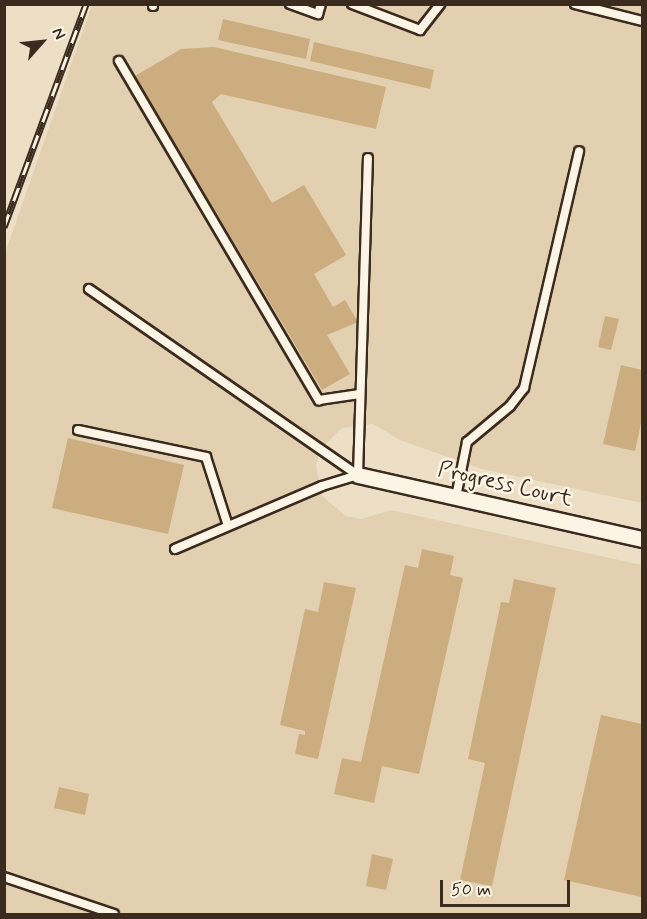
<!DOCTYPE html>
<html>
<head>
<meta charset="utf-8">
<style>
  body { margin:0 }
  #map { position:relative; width:647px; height:919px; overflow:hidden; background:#eddfc6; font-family:Mynerve,sans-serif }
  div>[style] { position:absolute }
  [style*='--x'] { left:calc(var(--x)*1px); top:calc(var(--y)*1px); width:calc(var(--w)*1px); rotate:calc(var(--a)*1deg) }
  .built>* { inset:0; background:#e3d0b1 }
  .building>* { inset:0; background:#cbad7f }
  .roads { filter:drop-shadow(2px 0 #3b2a1e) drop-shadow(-2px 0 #3b2a1e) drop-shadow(0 2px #3b2a1e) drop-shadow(0 -2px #3b2a1e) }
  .service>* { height:8px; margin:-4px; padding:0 4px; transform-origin:4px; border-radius:4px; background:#fcf5e5 }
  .minor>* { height:15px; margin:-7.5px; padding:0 7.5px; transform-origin:7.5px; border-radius:7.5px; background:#fcf5e5 }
  .rail>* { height:7px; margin-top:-3.5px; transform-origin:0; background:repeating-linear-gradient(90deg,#fcf5e5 0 14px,#3b2a1e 0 28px); box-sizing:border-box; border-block:2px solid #3b2a1e }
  span { translate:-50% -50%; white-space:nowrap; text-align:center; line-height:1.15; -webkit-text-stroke:5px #fcf5e5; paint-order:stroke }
  .street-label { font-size:22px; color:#3b2a1e }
  .frame { position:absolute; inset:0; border:6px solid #3b2a1e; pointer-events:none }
  .north { position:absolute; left:12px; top:12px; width:60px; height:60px; -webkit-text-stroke:4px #fcf5e5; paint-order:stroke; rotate:63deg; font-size:16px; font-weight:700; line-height:24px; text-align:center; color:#3b2a1e }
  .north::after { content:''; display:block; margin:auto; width:21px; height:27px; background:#3b2a1e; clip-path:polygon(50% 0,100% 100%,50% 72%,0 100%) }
  .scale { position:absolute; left:440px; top:880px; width:130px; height:27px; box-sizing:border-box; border:3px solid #3b2a1e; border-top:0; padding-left:8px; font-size:18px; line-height:21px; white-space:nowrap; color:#3b2a1e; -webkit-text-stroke:4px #fcf5e5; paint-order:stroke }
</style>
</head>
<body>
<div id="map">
  <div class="built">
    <div style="clip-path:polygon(92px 5px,642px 5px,642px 503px,482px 469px,400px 440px,373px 424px,342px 428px,320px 450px,316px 465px,322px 496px,346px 516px,361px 519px,391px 510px,642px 565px,642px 914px,5px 914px,5px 253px)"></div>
  </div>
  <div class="building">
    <div style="clip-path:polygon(223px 19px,310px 39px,306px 59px,218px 40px)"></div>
    <div style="clip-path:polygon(314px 42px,434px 70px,430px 89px,310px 61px)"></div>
    <div style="clip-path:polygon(214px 47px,386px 87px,376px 129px,221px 94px,212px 102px,272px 203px,304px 185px,346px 255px,314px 274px,333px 307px,345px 300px,358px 322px,327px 335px,350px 374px,322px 390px,135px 76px,181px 49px)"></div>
    <div style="clip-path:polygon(605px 316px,619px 319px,611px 350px,598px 347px)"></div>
    <div style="clip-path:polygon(621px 365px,642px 370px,642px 418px,635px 451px,603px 444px)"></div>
    <div style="clip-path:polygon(68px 438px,184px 465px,168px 534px,52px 508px)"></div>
    <div style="clip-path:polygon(422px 549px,454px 556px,450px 575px,463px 578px,419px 774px,382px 766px,374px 803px,334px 794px,342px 758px,361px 762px,405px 565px,418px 568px)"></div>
    <div style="clip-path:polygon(514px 579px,556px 588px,492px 886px,460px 880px,485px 763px,468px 759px,501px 602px,509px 603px)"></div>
    <div style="clip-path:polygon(324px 582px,356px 588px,318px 759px,295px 754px,299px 734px,305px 735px,305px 731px,280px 725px,305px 609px,318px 612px)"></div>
    <div style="clip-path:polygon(601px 715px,642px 724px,642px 897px,564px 880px)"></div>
    <div style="clip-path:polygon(59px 787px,89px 794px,85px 815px,54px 808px)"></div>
    <div style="clip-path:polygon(372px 854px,393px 859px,386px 890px,366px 886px)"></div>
  </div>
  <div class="roads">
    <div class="service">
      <div style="--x:290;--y:4;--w:30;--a:20"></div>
      <div style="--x:318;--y:14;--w:10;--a:-73"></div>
      <div style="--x:352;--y:4;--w:73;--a:20.9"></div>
      <div style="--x:420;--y:30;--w:33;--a:-52"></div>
      <div style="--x:575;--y:4;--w:69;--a:14.2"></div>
      <div style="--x:153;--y:6;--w:2;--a:-90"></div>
      <div style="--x:119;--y:61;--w:394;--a:59.5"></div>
      <div style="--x:319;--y:400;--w:41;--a:-8.3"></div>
      <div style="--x:89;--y:289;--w:327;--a:34.7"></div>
      <div style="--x:78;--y:430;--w:131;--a:11.9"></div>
      <div style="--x:206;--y:457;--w:72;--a:72.3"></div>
      <div style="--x:358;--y:475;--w:317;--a:-88.2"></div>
      <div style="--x:456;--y:497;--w:56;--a:-78.7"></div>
      <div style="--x:467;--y:442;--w:56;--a:-39.9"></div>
      <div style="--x:510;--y:406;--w:23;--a:-52"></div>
      <div style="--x:524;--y:388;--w:243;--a:-76.9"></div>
      <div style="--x:175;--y:549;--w:160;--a:-23.2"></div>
      <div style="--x:322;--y:486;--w:38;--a:-17"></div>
      <div style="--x:4;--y:877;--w:116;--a:18.6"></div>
    </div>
    <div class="minor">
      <div style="--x:358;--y:475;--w:291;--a:12.7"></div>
    </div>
  </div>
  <div class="rail">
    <div style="--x:4;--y:227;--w:238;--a:-69.8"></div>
  </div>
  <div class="street-label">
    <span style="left:505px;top:485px;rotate:13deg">Progress Court</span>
  </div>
  <div class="frame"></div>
  <div class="north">N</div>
  <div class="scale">50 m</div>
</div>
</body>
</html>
